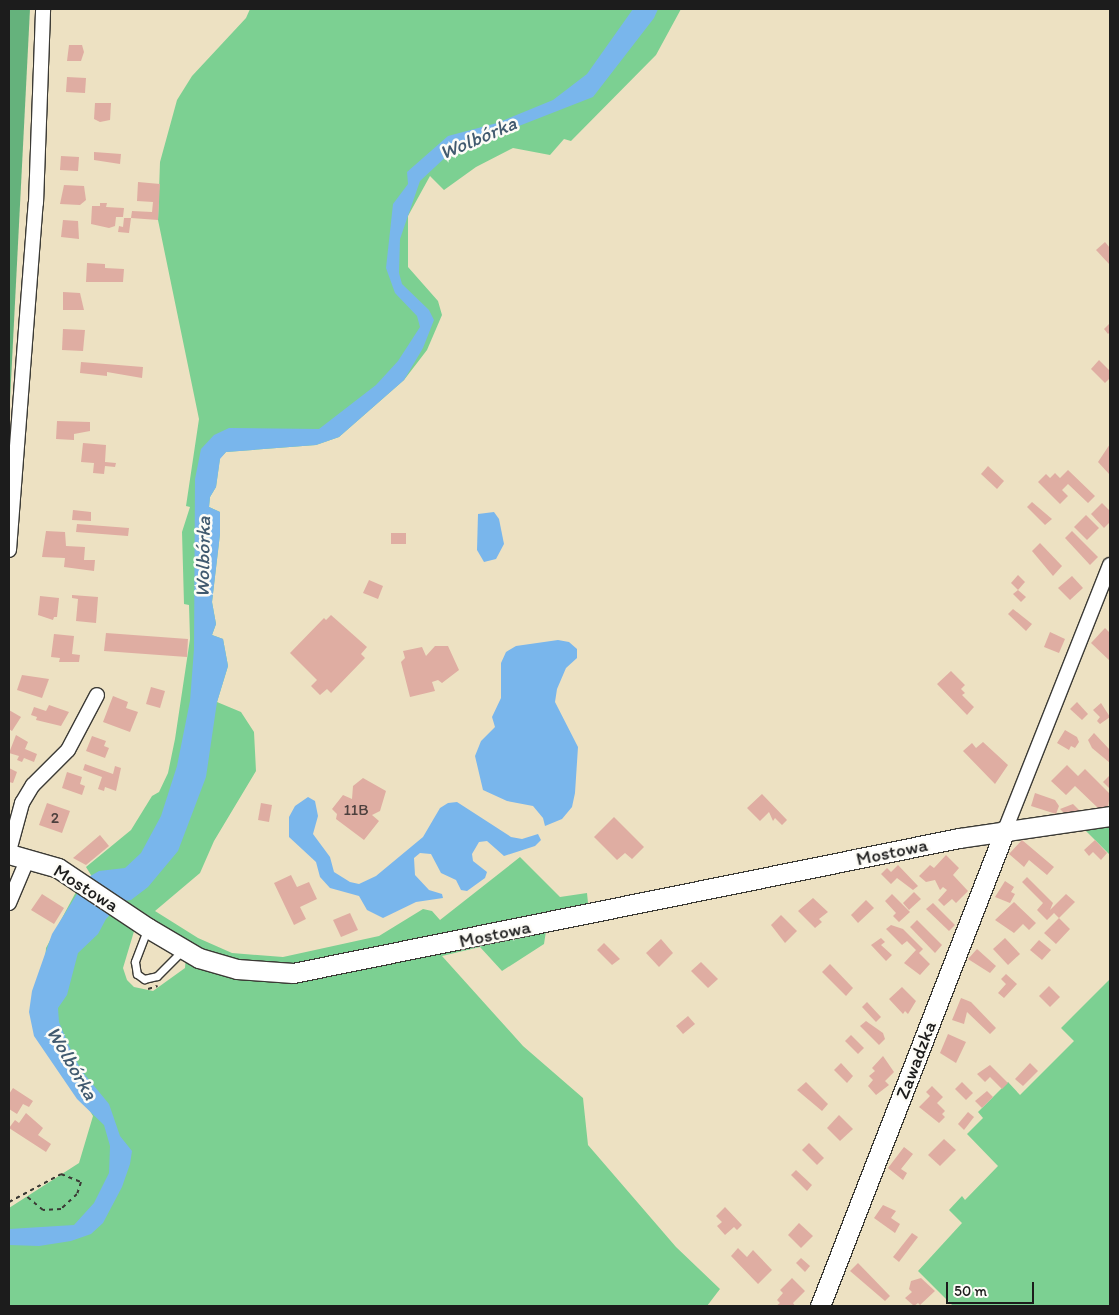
<!DOCTYPE html>
<html>
<head>
<meta charset="utf-8">
<style>
  body { margin:0 }
  #map { position:relative; width:1119px; height:1315px; overflow:hidden; background:#ede1c2; font-family:Itim,sans-serif }
  div>[style] { position:absolute }
  [style*='--x'] { left:calc(var(--x)*1px); top:calc(var(--y)*1px); width:calc(var(--w)*1px); rotate:calc(var(--a)*1deg) }
  .green>* { inset:0; background:#7cd092 }
  .forest>* { inset:0; background:#65b27c }
  .water>* { inset:0; background:#79b6ec }
  .building>* { inset:0; background:#dfada2 }
  .path>* { height:2px; margin-top:-1px; transform-origin:0; background:repeating-linear-gradient(90deg,#3b3a35 0 4px,transparent 0 8px) }
  .roads { filter:drop-shadow(1px 0 #3b3a35) drop-shadow(-1px 0 #3b3a35) drop-shadow(0 1px #3b3a35) drop-shadow(0 -1px #3b3a35) }
  .lane>* { height:7px; margin:-3.5px; padding:0 3.5px; transform-origin:3.5px; border-radius:3.5px; background:#fff }
  .street>* { height:14px; margin:-7px; padding:0 7px; transform-origin:7px; border-radius:7px; background:#fff }
  .secondary>* { height:19px; margin:-9.5px; padding:0 9.5px; transform-origin:9.5px; border-radius:9.5px; background:#fff }
  span { translate:-50% -50%; white-space:nowrap; text-align:center; line-height:1.15; -webkit-text-stroke:5px #fdfcf7; paint-order:stroke }
  .number-label { font-size:16px; color:#4d403e }
  .number-label span { -webkit-text-stroke-width:0 }
  .street-label { font-size:19px; color:#1c1c1c }
  .water-label { font-size:20px; color:#415a6f; font-style:italic }
  .frame { position:absolute; inset:0; border:10px solid #1c1c1c; pointer-events:none }
  .scale { position:absolute; left:946px; top:1282px; width:88px; height:22px; box-sizing:border-box; border:2px solid #1c1c1c; border-top:0; padding-left:6px; font-size:15px; line-height:18px; white-space:nowrap; color:#1c1c1c; -webkit-text-stroke:4px #fdfcf7; paint-order:stroke }
</style>
</head>
<body>
<div id="map">
  <div class="green">
    <div style="clip-path:polygon(250px 9px,681px 9px,656px 55px,571px 141px,564px 139px,550px 155px,513px 148px,476px 167px,444px 190px,430px 176px,408px 216px,408px 267px,438px 301px,442px 315px,427px 350px,404px 380px,339px 437px,316px 445px,226px 452px,220px 458px,216px 487px,210px 497px,209px 507px,220px 512px,220px 534px,212px 602px,216px 624px,212px 635px,223px 639px,228px 666px,217px 702px,241px 712px,254px 732px,256px 771px,214px 841px,200px 873px,155px 911px,198px 938px,232px 953px,283px 957px,379px 936px,423px 909px,432px 911px,440px 920px,520px 857px,560px 897px,587px 893px,588px 903px,546px 931px,544px 944px,502px 971px,480px 947px,442px 956px,523px 1046px,583px 1098px,588px 1145px,676px 1247px,720px 1289px,707px 1306px,9px 1306px,9px 1208px,79px 1163px,93px 1116px,40px 1030px,46px 948px,77px 890px,135px 928px,123px 968px,127px 980px,134px 987px,153px 991px,185px 968px,187px 941px,94px 880px,86px 867px,131px 830px,152px 796px,159px 792px,168px 773px,175px 739px,190px 639px,189px 605px,184px 604px,182px 532px,190px 507px,186px 506px,199px 419px,158px 220px,160px 162px,177px 100px,192px 76px,246px 18px)"></div>
    <div style="clip-path:polygon(1110px 826px,1110px 855px,1083px 828px)"></div>
    <div style="clip-path:polygon(1110px 979px,1110px 1306px,953px 1306px,918px 1271px,962px 1223px,949px 1210px,962px 1196px,965px 1200px,998px 1166px,967px 1134px,983px 1118px,978px 1112px,1008px 1082px,1020px 1095px,1074px 1041px,1061px 1028px)"></div>
  </div>
  <div class="forest">
    <div style="clip-path:polygon(9px 9px,30px 9px,9px 420px)"></div>
  </div>
  <div class="water">
    <div style="clip-path:polygon(633px 9px,658px 9px,654px 18px,593px 97px,450px 153px,420px 181px,400px 239px,399px 273px,402px 284px,429px 310px,434px 320px,423px 348px,404px 380px,339px 437px,316px 445px,226px 452px,220px 459px,216px 487px,210px 497px,209px 507px,220px 512px,220px 534px,212px 602px,216px 624px,212px 635px,223px 639px,228px 666px,217px 702px,206px 777px,178px 851px,148px 887px,131px 900px,123px 901px,106px 919px,98px 934px,78px 953px,67px 995px,58px 1008px,59px 1022px,69px 1046px,81px 1070px,109px 1104px,120px 1136px,132px 1151px,130px 1164px,122px 1187px,103px 1223px,91px 1234px,71px 1241px,39px 1246px,9px 1245px,9px 1229px,74px 1225px,94px 1203px,109px 1173px,110px 1146px,104px 1125px,77px 1099px,34px 1036px,29px 1012px,32px 991px,52px 934px,87px 878px,99px 871px,125px 868px,141px 853px,161px 816px,177px 766px,190px 701px,194px 649px,195px 479px,201px 449px,214px 435px,229px 428px,319px 429px,376px 385px,398px 361px,420px 327px,417px 316px,395px 293px,386px 268px,393px 204px,408px 184px,407px 172px,448px 136px,497px 123px,553px 100px,587px 74px)"></div>
    <div style="clip-path:polygon(494px 512px,499px 519px,504px 544px,496px 559px,484px 562px,477px 550px,478px 514px)"></div>
    <div style="clip-path:polygon(558px 640px,569px 642px,577px 649px,577px 658px,566px 668px,557px 689px,555px 702px,578px 747px,575px 793px,572px 807px,562px 819px,545px 826px,543px 818px,533px 806px,507px 801px,483px 790px,475px 756px,481px 741px,495px 727px,492px 717px,501px 698px,501px 663px,506px 652px,516px 646px)"></div>
    <div style="clip-path:polygon(308px 797px,315px 801px,318px 816px,313px 834px,330px 857px,334px 872px,350px 882px,359px 884px,376px 876px,423px 837px,440px 808px,448px 803px,457px 802px,511px 837px,522px 839px,538px 834px,541px 840px,535px 846px,504px 856px,487px 841px,479px 842px,472px 854px,473px 861px,487px 872px,485px 878px,467px 891px,461px 890px,456px 880px,441px 873px,431px 854px,420px 853px,414px 858px,415px 875px,429px 890px,442px 894px,443px 898px,416px 902px,383px 918px,367px 910px,359px 896px,330px 888px,320px 877px,316px 862px,289px 837px,289px 817px,295px 806px)"></div>
  </div>
  <div class="building">
    <div style="clip-path:polygon(69px 45px,82px 45px,84px 52px,81px 61px,67px 61px)"></div>
    <div style="clip-path:polygon(67px 77px,86px 78px,85px 93px,66px 92px)"></div>
    <div style="clip-path:polygon(95px 103px,111px 103px,110px 120px,100px 122px,94px 119px)"></div>
    <div style="clip-path:polygon(94px 152px,121px 154px,120px 164px,94px 160px)"></div>
    <div style="clip-path:polygon(61px 156px,79px 157px,78px 171px,60px 170px)"></div>
    <div style="clip-path:polygon(138px 182px,160px 184px,158px 220px,131px 218px,132px 211px,152px 212px,153px 202px,137px 201px)"></div>
    <div style="clip-path:polygon(64px 185px,84px 186px,86px 200px,80px 205px,60px 204px)"></div>
    <div style="clip-path:polygon(100px 203px,107px 203px,106px 207px,124px 208px,123px 217px,116px 217px,115px 226px,109px 228px,91px 224px,92px 206px,100px 206px)"></div>
    <div style="clip-path:polygon(124px 218px,131px 218px,129px 233px,118px 232px,119px 226px,123px 227px)"></div>
    <div style="clip-path:polygon(63px 220px,78px 221px,79px 239px,61px 237px)"></div>
    <div style="clip-path:polygon(1105px 242px,1110px 248px,1110px 265px,1096px 250px)"></div>
    <div style="clip-path:polygon(87px 263px,105px 264px,105px 268px,124px 269px,123px 282px,86px 282px)"></div>
    <div style="clip-path:polygon(63px 292px,80px 293px,84px 310px,63px 310px)"></div>
    <div style="clip-path:polygon(1110px 323px,1110px 332px,1108px 334px,1104px 329px)"></div>
    <div style="clip-path:polygon(63px 329px,85px 330px,83px 351px,62px 350px)"></div>
    <div style="clip-path:polygon(1099px 360px,1110px 371px,1110px 378px,1105px 383px,1091px 369px)"></div>
    <div style="clip-path:polygon(81px 362px,143px 367px,142px 378px,107px 372px,107px 376px,80px 373px)"></div>
    <div style="clip-path:polygon(57px 421px,90px 422px,90px 431px,74px 434px,74px 440px,56px 439px)"></div>
    <div style="clip-path:polygon(83px 443px,106px 445px,105px 462px,116px 463px,115px 467px,105px 466px,104px 474px,93px 473px,94px 463px,81px 462px)"></div>
    <div style="clip-path:polygon(1110px 444px,1110px 475px,1098px 462px)"></div>
    <div style="clip-path:polygon(988px 466px,1004px 481px,997px 489px,981px 474px)"></div>
    <div style="clip-path:polygon(1068px 470px,1095px 496px,1088px 503px,1068px 484px,1062px 490px,1068px 496px,1060px 504px,1038px 482px,1046px 474px,1050px 478px,1055px 473px,1060px 478px)"></div>
    <div style="clip-path:polygon(1032px 502px,1052px 519px,1045px 525px,1027px 507px)"></div>
    <div style="clip-path:polygon(1102px 503px,1110px 511px,1110px 522px,1104px 528px,1091px 514px)"></div>
    <div style="clip-path:polygon(73px 510px,91px 512px,91px 521px,72px 520px)"></div>
    <div style="clip-path:polygon(1086px 515px,1099px 528px,1087px 540px,1074px 527px)"></div>
    <div style="clip-path:polygon(77px 524px,129px 528px,128px 536px,76px 532px)"></div>
    <div style="clip-path:polygon(46px 531px,65px 532px,66px 546px,85px 547px,84px 560px,95px 560px,94px 571px,64px 567px,65px 558px,42px 557px)"></div>
    <div style="clip-path:polygon(1072px 531px,1098px 557px,1090px 565px,1065px 538px)"></div>
    <div style="clip-path:polygon(391px 533px,406px 533px,406px 544px,391px 544px)"></div>
    <div style="clip-path:polygon(1040px 543px,1062px 566px,1053px 576px,1032px 551px)"></div>
    <div style="clip-path:polygon(1018px 575px,1025px 582px,1018px 590px,1011px 583px)"></div>
    <div style="clip-path:polygon(1072px 576px,1083px 588px,1070px 600px,1058px 588px)"></div>
    <div style="clip-path:polygon(369px 580px,383px 586px,378px 599px,363px 593px)"></div>
    <div style="clip-path:polygon(1018px 590px,1026px 597px,1021px 602px,1013px 594px)"></div>
    <div style="clip-path:polygon(72px 595px,98px 597px,96px 623px,76px 621px,78px 599px,72px 598px)"></div>
    <div style="clip-path:polygon(40px 596px,59px 598px,57px 617px,54px 617px,53px 620px,38px 615px)"></div>
    <div style="clip-path:polygon(1013px 609px,1032px 624px,1026px 631px,1008px 614px)"></div>
    <div style="clip-path:polygon(331px 615px,367px 647px,361px 654px,365px 658px,331px 693px,327px 689px,320px 695px,311px 686px,317px 680px,290px 653px,324px 618px,326px 620px)"></div>
    <div style="clip-path:polygon(1105px 628px,1110px 633px,1110px 661px,1091px 643px)"></div>
    <div style="clip-path:polygon(1050px 632px,1065px 639px,1059px 653px,1044px 647px)"></div>
    <div style="clip-path:polygon(106px 633px,188px 639px,187px 657px,104px 651px)"></div>
    <div style="clip-path:polygon(54px 634px,74px 636px,72px 654px,80px 655px,79px 662px,59px 662px,60px 658px,51px 657px)"></div>
    <div style="clip-path:polygon(435px 646px,448px 646px,459px 670px,442px 683px,438px 680px,432px 682px,435px 691px,410px 697px,401px 662px,405px 658px,403px 651px,422px 647px,426px 656px)"></div>
    <div style="clip-path:polygon(951px 671px,965px 685px,961px 689px,965px 693px,962px 695px,974px 707px,967px 715px,937px 684px)"></div>
    <div style="clip-path:polygon(22px 675px,49px 679px,42px 698px,17px 690px)"></div>
    <div style="clip-path:polygon(151px 687px,165px 691px,160px 708px,146px 704px)"></div>
    <div style="clip-path:polygon(113px 696px,128px 702px,126px 708px,138px 712px,130px 732px,103px 722px)"></div>
    <div style="clip-path:polygon(1077px 702px,1088px 714px,1082px 720px,1070px 709px)"></div>
    <div style="clip-path:polygon(1101px 703px,1110px 717px,1100px 724px,1097px 721px,1100px 717px,1093px 710px)"></div>
    <div style="clip-path:polygon(49px 705px,69px 712px,61px 726px,36px 720px,37px 717px,31px 715px,34px 707px,46px 711px)"></div>
    <div style="clip-path:polygon(9px 710px,21px 717px,12px 731px,9px 729px)"></div>
    <div style="clip-path:polygon(1065px 730px,1077px 737px,1079px 742px,1075px 748px,1071px 746px,1069px 750px,1057px 743px)"></div>
    <div style="clip-path:polygon(1094px 733px,1110px 750px,1110px 763px,1092px 748px,1088px 740px)"></div>
    <div style="clip-path:polygon(16px 735px,28px 742px,25px 749px,37px 754px,34px 762px,24px 758px,22px 762px,17px 760px,19px 756px,9px 753px)"></div>
    <div style="clip-path:polygon(92px 736px,106px 741px,104px 746px,109px 748px,105px 758px,86px 751px)"></div>
    <div style="clip-path:polygon(983px 742px,1008px 765px,995px 784px,963px 751px,972px 743px,976px 748px)"></div>
    <div style="clip-path:polygon(85px 764px,113px 774px,115px 766px,121px 768px,116px 791px,105px 787px,104px 791px,98px 789px,102px 777px,83px 770px)"></div>
    <div style="clip-path:polygon(1067px 765px,1078px 776px,1085px 769px,1110px 794px,1108px 807px,1098px 808px,1075px 786px,1066px 795px,1051px 781px)"></div>
    <div style="clip-path:polygon(9px 768px,17px 772px,13px 783px,9px 782px)"></div>
    <div style="clip-path:polygon(67px 772px,82px 777px,80px 784px,85px 786px,82px 795px,62px 788px)"></div>
    <div style="clip-path:polygon(1110px 775px,1110px 789px,1103px 782px)"></div>
    <div style="clip-path:polygon(363px 778px,386px 791px,380px 811px,372px 815px,379px 821px,364px 840px,336px 819px,337px 814px,332px 809px,343px 795px,352px 799px,353px 786px)"></div>
    <div style="clip-path:polygon(1035px 793px,1055px 800px,1059px 806px,1056px 814px,1031px 806px)"></div>
    <div style="clip-path:polygon(762px 794px,787px 820px,782px 825px,775px 818px,773px 821px,769px 812px,760px 821px,747px 808px)"></div>
    <div style="clip-path:polygon(47px 803px,70px 811px,62px 833px,39px 825px)"></div>
    <div style="clip-path:polygon(261px 803px,272px 805px,269px 822px,258px 820px)"></div>
    <div style="clip-path:polygon(1073px 804px,1081px 812px,1066px 815px,1060px 809px)"></div>
    <div style="clip-path:polygon(614px 817px,644px 847px,632px 859px,625px 853px,617px 860px,594px 837px)"></div>
    <div style="clip-path:polygon(100px 835px,109px 846px,86px 865px,73px 858px)"></div>
    <div style="clip-path:polygon(1022px 840px,1054px 867px,1047px 875px,1029px 860px,1024px 867px,1009px 854px)"></div>
    <div style="clip-path:polygon(1095px 840px,1107px 853px,1101px 860px,1093px 852px,1089px 856px,1084px 850px)"></div>
    <div style="clip-path:polygon(946px 855px,959px 868px,953px 875px,968px 891px,956px 903px,952px 899px,944px 906px,938px 900px,947px 890px,943px 887px,940px 890px,935px 880px,926px 882px,919px 876px,930px 865px,934px 868px)"></div>
    <div style="clip-path:polygon(898px 865px,918px 886px,913px 890px,897px 878px,891px 884px,881px 874px,887px 868px,891px 872px)"></div>
    <div style="clip-path:polygon(291px 875px,297px 887px,309px 882px,317px 899px,300px 907px,306px 919px,294px 925px,274px 883px)"></div>
    <div style="clip-path:polygon(1027px 877px,1053px 903px,1050px 910px,1066px 894px,1075px 902px,1059px 918px,1070px 929px,1056px 944px,1044px 933px,1059px 918px,1054px 913px,1047px 920px,1037px 910px,1043px 903px,1022px 882px)"></div>
    <div style="clip-path:polygon(1005px 881px,1014px 887px,1011px 892px,1015px 894px,1010px 903px,995px 897px)"></div>
    <div style="clip-path:polygon(914px 892px,921px 899px,909px 910px,903px 903px)"></div>
    <div style="clip-path:polygon(42px 894px,64px 908px,54px 924px,31px 910px)"></div>
    <div style="clip-path:polygon(892px 894px,910px 912px,899px 922px,893px 916px,896px 913px,885px 901px)"></div>
    <div style="clip-path:polygon(813px 898px,828px 912px,819px 919px,822px 922px,815px 928px,798px 911px)"></div>
    <div style="clip-path:polygon(866px 900px,874px 908px,858px 923px,851px 915px)"></div>
    <div style="clip-path:polygon(1014px 902px,1036px 923px,1029px 930px,1023px 924px,1014px 933px,995px 920px)"></div>
    <div style="clip-path:polygon(933px 903px,955px 925px,949px 931px,926px 909px)"></div>
    <div style="clip-path:polygon(350px 913px,358px 930px,341px 937px,333px 920px)"></div>
    <div style="clip-path:polygon(781px 915px,797px 931px,785px 943px,771px 925px)"></div>
    <div style="clip-path:polygon(917px 920px,942px 945px,935px 953px,910px 927px)"></div>
    <div style="clip-path:polygon(891px 925px,903px 929px,923px 949px,919px 953px,930px 964px,920px 975px,904px 963px,916px 950px,907px 941px,902px 945px,886px 929px)"></div>
    <div style="clip-path:polygon(881px 938px,885px 942px,881px 945px,892px 955px,886px 961px,871px 945px)"></div>
    <div style="clip-path:polygon(1005px 938px,1020px 954px,1008px 965px,993px 949px)"></div>
    <div style="clip-path:polygon(661px 939px,673px 953px,659px 967px,646px 953px)"></div>
    <div style="clip-path:polygon(1039px 940px,1051px 950px,1042px 960px,1030px 950px)"></div>
    <div style="clip-path:polygon(604px 943px,620px 959px,612px 965px,597px 950px)"></div>
    <div style="clip-path:polygon(977px 949px,996px 966px,990px 973px,968px 959px)"></div>
    <div style="clip-path:polygon(701px 962px,718px 979px,708px 988px,691px 971px)"></div>
    <div style="clip-path:polygon(830px 964px,853px 988px,846px 996px,822px 972px)"></div>
    <div style="clip-path:polygon(1006px 974px,1017px 984px,1004px 998px,998px 993px,1006px 984px,1001px 979px)"></div>
    <div style="clip-path:polygon(1049px 986px,1060px 997px,1050px 1007px,1039px 996px)"></div>
    <div style="clip-path:polygon(902px 987px,916px 1001px,908px 1014px,905px 1011px,903px 1014px,889px 999px)"></div>
    <div style="clip-path:polygon(961px 998px,971px 1002px,996px 1028px,990px 1034px,967px 1012px,964px 1024px,952px 1020px)"></div>
    <div style="clip-path:polygon(867px 1002px,881px 1017px,876px 1022px,862px 1007px)"></div>
    <div style="clip-path:polygon(688px 1016px,695px 1024px,683px 1034px,676px 1026px)"></div>
    <div style="clip-path:polygon(866px 1021px,883px 1033px,885px 1039px,879px 1045px,860px 1026px)"></div>
    <div style="clip-path:polygon(948px 1034px,966px 1042px,956px 1063px,940px 1053px)"></div>
    <div style="clip-path:polygon(851px 1035px,864px 1048px,858px 1054px,845px 1041px)"></div>
    <div style="clip-path:polygon(883px 1056px,894px 1072px,885px 1081px,889px 1085px,876px 1095px,868px 1086px,873px 1080px,869px 1076px,875px 1071px,872px 1068px)"></div>
    <div style="clip-path:polygon(841px 1063px,853px 1076px,847px 1083px,834px 1070px)"></div>
    <div style="clip-path:polygon(1030px 1063px,1038px 1071px,1023px 1086px,1015px 1079px)"></div>
    <div style="clip-path:polygon(990px 1065px,1008px 1083px,1002px 1089px,990px 1077px,985px 1082px,977px 1074px)"></div>
    <div style="clip-path:polygon(806px 1082px,828px 1104px,822px 1111px,797px 1090px)"></div>
    <div style="clip-path:polygon(962px 1082px,973px 1093px,966px 1100px,955px 1089px)"></div>
    <div style="clip-path:polygon(932px 1086px,943px 1097px,937px 1103px,945px 1111px,942px 1114px,945px 1117px,939px 1123px,919px 1107px,930px 1096px,926px 1092px)"></div>
    <div style="clip-path:polygon(13px 1088px,33px 1101px,29px 1107px,23px 1104px,17px 1114px,9px 1109px,9px 1094px)"></div>
    <div style="clip-path:polygon(987px 1091px,993px 1097px,982px 1108px,975px 1101px)"></div>
    <div style="clip-path:polygon(968px 1112px,974px 1117px,964px 1130px,958px 1124px)"></div>
    <div style="clip-path:polygon(26px 1113px,43px 1128px,38px 1135px,51px 1144px,46px 1152px,9px 1128px,15px 1120px,19px 1123px)"></div>
    <div style="clip-path:polygon(839px 1115px,853px 1129px,840px 1141px,827px 1128px)"></div>
    <div style="clip-path:polygon(944px 1139px,956px 1150px,940px 1166px,928px 1155px)"></div>
    <div style="clip-path:polygon(809px 1143px,824px 1158px,817px 1165px,802px 1150px)"></div>
    <div style="clip-path:polygon(904px 1147px,913px 1154px,901px 1169px,907px 1173px,903px 1180px,888px 1168px)"></div>
    <div style="clip-path:polygon(796px 1170px,812px 1185px,807px 1191px,791px 1175px)"></div>
    <div style="clip-path:polygon(883px 1205px,896px 1211px,891px 1218px,900px 1224px,895px 1233px,874px 1218px)"></div>
    <div style="clip-path:polygon(725px 1207px,742px 1225px,737px 1230px,734px 1227px,725px 1235px,717px 1226px,722px 1222px,716px 1216px)"></div>
    <div style="clip-path:polygon(799px 1223px,813px 1236px,801px 1248px,788px 1235px)"></div>
    <div style="clip-path:polygon(912px 1233px,918px 1237px,899px 1262px,893px 1257px)"></div>
    <div style="clip-path:polygon(738px 1248px,747px 1257px,753px 1250px,772px 1270px,758px 1284px,731px 1256px)"></div>
    <div style="clip-path:polygon(801px 1258px,810px 1266px,805px 1272px,796px 1263px)"></div>
    <div style="clip-path:polygon(858px 1263px,890px 1296px,885px 1301px,850px 1271px)"></div>
    <div style="clip-path:polygon(792px 1278px,805px 1291px,793px 1303px,795px 1306px,776px 1306px,780px 1303px,777px 1300px,783px 1293px,780px 1290px)"></div>
    <div style="clip-path:polygon(921px 1278px,935px 1291px,920px 1305px,918px 1303px,914px 1306px,905px 1298px,912px 1292px,909px 1289px,911px 1281px)"></div>
  </div>
  <div class="path">
    <div style="--x:148;--y:989;--w:10;--a:-17"></div>
    <div style="--x:9;--y:1202;--w:59;--a:-28.3"></div>
    <div style="--x:61;--y:1174;--w:22;--a:22"></div>
    <div style="--x:81;--y:1182;--w:13;--a:108"></div>
    <div style="--x:77;--y:1194;--w:22;--a:137"></div>
    <div style="--x:61;--y:1209;--w:18;--a:177"></div>
    <div style="--x:43;--y:1210;--w:25;--a:-140"></div>
  </div>
  <div class="roads">
    <div class="lane">
      <div style="--x:147;--y:930;--w:34;--a:111"></div>
      <div style="--x:135;--y:962;--w:12;--a:81"></div>
      <div style="--x:137;--y:974;--w:9;--a:36"></div>
      <div style="--x:144;--y:979;--w:13;--a:-13"></div>
      <div style="--x:157;--y:976;--w:37;--a:-45"></div>
    </div>
    <div class="street">
      <div style="--x:9;--y:550;--w:348;--a:-85.6"></div>
      <div style="--x:36;--y:203;--w:194;--a:-87.9"></div>
      <div style="--x:1005;--y:830;--w:285;--a:-68.4"></div>
      <div style="--x:9;--y:851;--w:50;--a:-74.8"></div>
      <div style="--x:22;--y:803;--w:21;--a:-59"></div>
      <div style="--x:33;--y:785;--w:49;--a:-45"></div>
      <div style="--x:68;--y:750;--w:62;--a:-62.2"></div>
      <div style="--x:9;--y:903;--w:49;--a:-67.1"></div>
    </div>
    <div class="secondary">
      <div style="--x:9;--y:854;--w:51;--a:15.9"></div>
      <div style="--x:58;--y:868;--w:108;--a:33.7"></div>
      <div style="--x:148;--y:928;--w:59;--a:30.5"></div>
      <div style="--x:199;--y:958;--w:40;--a:16"></div>
      <div style="--x:237;--y:969;--w:56;--a:4.1"></div>
      <div style="--x:293;--y:973;--w:680;--a:-11.46"></div>
      <div style="--x:959;--y:838;--w:153;--a:-8.3"></div>
      <div style="--x:820;--y:1306;--w:511;--a:-68.76"></div>
    </div>
  </div>
  <div class="number-label">
    <span style="left:356px;top:810px">11B</span>
    <span style="left:55px;top:818px">2</span>
  </div>
  <div class="street-label">
    <span style="left:892px;top:852px;rotate:-12deg">Mostowa</span>
    <span style="left:86px;top:888px;rotate:32deg">Mostowa</span>
    <span style="left:495px;top:934px;rotate:-12deg">Mostowa</span>
    <span style="left:916px;top:1060px;rotate:-69deg">Zawadzka</span>
  </div>
  <div class="water-label">
    <span style="left:478px;top:138px;rotate:-23deg">Wolbórka</span>
    <span style="left:203px;top:557px;rotate:-89deg">Wolbórka</span>
    <span style="left:72px;top:1063px;rotate:60deg">Wolbórka</span>
  </div>
  <div class="frame"></div>
  <div class="scale">50 m</div>
</div>
</body>
</html>
